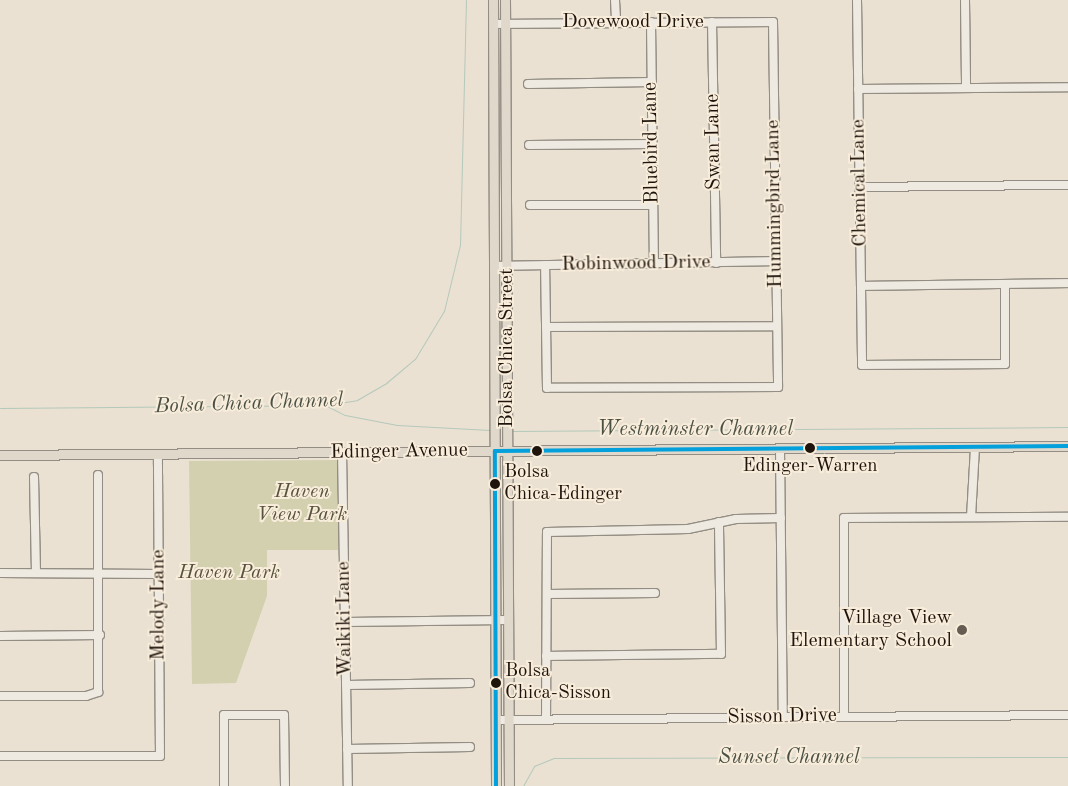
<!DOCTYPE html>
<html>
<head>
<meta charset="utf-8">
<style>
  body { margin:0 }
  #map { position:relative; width:1068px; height:786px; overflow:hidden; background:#eae1d2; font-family:"Old Standard TT",serif }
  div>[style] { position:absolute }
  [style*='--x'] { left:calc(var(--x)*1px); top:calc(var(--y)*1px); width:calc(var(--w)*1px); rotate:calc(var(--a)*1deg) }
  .green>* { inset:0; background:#d3d0af }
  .stream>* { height:1px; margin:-0.5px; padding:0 0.5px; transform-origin:0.5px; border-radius:0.5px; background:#b4c9ba }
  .roads { filter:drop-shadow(1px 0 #938d83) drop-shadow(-1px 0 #938d83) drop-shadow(0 1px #938d83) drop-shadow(0 -1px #938d83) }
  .minor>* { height:8px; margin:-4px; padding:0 4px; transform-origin:4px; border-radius:4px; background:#eeeae1 }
  .major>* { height:9px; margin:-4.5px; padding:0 4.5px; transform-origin:4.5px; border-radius:4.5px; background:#e1d8cc }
  .bus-1>* { height:4px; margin:-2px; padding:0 2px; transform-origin:2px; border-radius:2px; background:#03a0db }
  .dots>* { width:14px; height:14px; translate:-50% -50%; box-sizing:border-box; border:2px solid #f8eddb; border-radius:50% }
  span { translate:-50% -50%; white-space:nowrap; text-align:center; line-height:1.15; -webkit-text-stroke:4px #f8eddb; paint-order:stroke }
  .bus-label { font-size:19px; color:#1f140c }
  .left { translate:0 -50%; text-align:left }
  .street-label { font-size:20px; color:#1f140c }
  .park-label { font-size:20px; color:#58513b; font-style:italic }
  .poi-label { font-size:20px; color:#1f140c }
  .right { translate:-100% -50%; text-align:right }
  .water-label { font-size:21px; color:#4b5045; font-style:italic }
</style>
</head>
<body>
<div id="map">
  <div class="green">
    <div style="clip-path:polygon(338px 460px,338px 550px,267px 550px,267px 596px,236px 683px,192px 684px,189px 461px)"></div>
  </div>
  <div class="stream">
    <div style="--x:327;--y:406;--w:20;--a:27"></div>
    <div style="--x:345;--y:415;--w:53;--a:10.9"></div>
    <div style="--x:397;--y:425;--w:93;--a:3.1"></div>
    <div style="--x:0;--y:408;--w:326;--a:-0.5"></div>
    <div style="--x:326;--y:405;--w:31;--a:-9"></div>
    <div style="--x:357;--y:400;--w:32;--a:-30"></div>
    <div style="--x:385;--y:384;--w:39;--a:-40"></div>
    <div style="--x:415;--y:359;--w:56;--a:-58.9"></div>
    <div style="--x:444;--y:311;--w:68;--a:-76.4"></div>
    <div style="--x:460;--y:245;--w:245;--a:-88.6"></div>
    <div style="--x:511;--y:431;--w:557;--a:-0.41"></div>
    <div style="--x:523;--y:786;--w:23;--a:-61"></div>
    <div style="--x:534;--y:766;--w:22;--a:-22"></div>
    <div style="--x:554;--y:758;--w:514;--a:-0.11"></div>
  </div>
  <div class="roads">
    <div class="minor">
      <div style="--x:615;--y:0;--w:22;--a:87"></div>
      <div style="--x:857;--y:0;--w:365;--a:89.2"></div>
      <div style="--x:862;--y:365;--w:143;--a:-0.4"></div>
      <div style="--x:1005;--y:364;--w:80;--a:-90"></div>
      <div style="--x:965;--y:0;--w:88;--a:89.3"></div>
      <div style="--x:651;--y:22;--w:242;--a:89.3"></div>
      <div style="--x:712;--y:22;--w:241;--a:89"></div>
      <div style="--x:494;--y:24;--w:279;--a:-0.4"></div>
      <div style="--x:773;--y:22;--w:365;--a:89.2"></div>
      <div style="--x:778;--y:387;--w:231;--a:179.8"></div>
      <div style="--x:547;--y:388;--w:123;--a:-90.9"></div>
      <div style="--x:528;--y:84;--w:124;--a:-0.9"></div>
      <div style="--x:858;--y:89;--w:210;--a:-0.5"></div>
      <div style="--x:529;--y:145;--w:123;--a:-0.5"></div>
      <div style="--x:861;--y:187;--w:207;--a:-0.6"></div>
      <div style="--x:530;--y:205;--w:123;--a:0"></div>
      <div style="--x:496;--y:266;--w:280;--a:-1"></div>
      <div style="--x:861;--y:286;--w:207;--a:-0.8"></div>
      <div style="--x:546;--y:327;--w:231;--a:-0.2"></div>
      <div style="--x:780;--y:449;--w:268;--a:89.4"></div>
      <div style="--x:342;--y:452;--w:334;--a:89"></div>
      <div style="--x:34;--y:477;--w:96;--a:88.8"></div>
      <div style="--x:971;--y:517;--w:70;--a:-86.7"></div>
      <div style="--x:0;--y:573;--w:160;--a:0.4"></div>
      <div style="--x:547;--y:594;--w:108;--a:-0.5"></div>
      <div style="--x:346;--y:622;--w:160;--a:-0.7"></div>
      <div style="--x:0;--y:636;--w:100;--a:-0.6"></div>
      <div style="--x:546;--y:656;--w:175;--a:-0.7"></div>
      <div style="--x:721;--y:654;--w:132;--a:-90.9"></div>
      <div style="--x:346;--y:685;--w:124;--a:-0.9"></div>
      <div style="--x:0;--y:696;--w:86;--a:0"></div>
      <div style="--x:86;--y:696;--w:13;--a:-18"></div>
      <div style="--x:98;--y:692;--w:217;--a:-90"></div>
      <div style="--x:844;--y:716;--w:198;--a:-90"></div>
      <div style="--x:844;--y:518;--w:224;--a:-0.3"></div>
      <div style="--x:496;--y:720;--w:572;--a:-0.5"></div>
      <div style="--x:546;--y:720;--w:188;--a:-89.7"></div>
      <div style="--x:547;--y:532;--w:141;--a:-1.2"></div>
      <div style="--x:688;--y:529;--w:49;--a:-11.8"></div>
      <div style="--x:736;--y:519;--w:45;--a:-1.3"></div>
      <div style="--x:347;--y:749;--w:123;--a:-0.9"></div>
      <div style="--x:0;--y:756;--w:160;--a:0"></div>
      <div style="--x:160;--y:756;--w:302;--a:-90.4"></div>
      <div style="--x:224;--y:786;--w:71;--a:-90"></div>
      <div style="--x:224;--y:715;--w:60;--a:0"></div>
      <div style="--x:284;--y:715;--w:71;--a:89.2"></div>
    </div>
    <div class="major">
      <div style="--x:493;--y:0;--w:786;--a:89.78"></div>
      <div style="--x:505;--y:0;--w:786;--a:89.71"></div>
      <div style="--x:0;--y:455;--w:1068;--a:-0.48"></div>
    </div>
  </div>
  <div class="bus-1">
    <div style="--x:496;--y:786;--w:335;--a:-90.2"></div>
    <div style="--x:495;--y:451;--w:573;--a:-0.5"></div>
  </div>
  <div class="dots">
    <div style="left:810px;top:448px;background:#1f140c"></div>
    <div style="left:537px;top:451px;background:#1f140c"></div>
    <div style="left:495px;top:484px;background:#1f140c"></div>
    <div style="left:962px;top:630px;background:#665c51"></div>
    <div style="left:496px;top:683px;background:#1f140c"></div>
  </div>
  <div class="bus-label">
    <span style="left:810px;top:467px">Edinger-Warren</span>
    <span class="left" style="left:504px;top:484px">Bolsa<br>Chica-Edinger</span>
    <span class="left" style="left:505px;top:683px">Bolsa<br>Chica-Sisson</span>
  </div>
  <div class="street-label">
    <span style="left:633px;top:22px">Dovewood Drive</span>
    <span style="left:714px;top:142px;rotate:-91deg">Swan Lane</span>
    <span style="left:652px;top:143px;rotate:-91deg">Bluebird Lane</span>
    <span style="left:860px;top:183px;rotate:-91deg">Chemical Lane</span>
    <span style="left:775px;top:204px;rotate:-91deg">Hummingbird Lane</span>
    <span style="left:636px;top:264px;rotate:-1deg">Robinwood Drive</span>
    <span style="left:507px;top:348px;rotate:-90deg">Bolsa Chica Street</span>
    <span style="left:399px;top:452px;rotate:-1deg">Edinger Avenue</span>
    <span style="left:159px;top:605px;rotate:-90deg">Melody Lane</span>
    <span style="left:345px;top:619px;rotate:-91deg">Waikiki Lane</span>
    <span style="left:782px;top:717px;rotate:-1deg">Sisson Drive</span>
  </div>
  <div class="park-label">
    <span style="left:302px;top:504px">Haven<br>View Park</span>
    <span style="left:229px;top:573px">Haven Park</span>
  </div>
  <div class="poi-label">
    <span class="right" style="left:952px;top:630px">Village View<br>Elementary School</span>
  </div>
  <div class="water-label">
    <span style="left:249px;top:404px;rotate:-2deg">Bolsa Chica Channel</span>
    <span style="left:695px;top:430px">Westminster Channel</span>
    <span style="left:789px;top:758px">Sunset Channel</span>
  </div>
</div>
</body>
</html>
